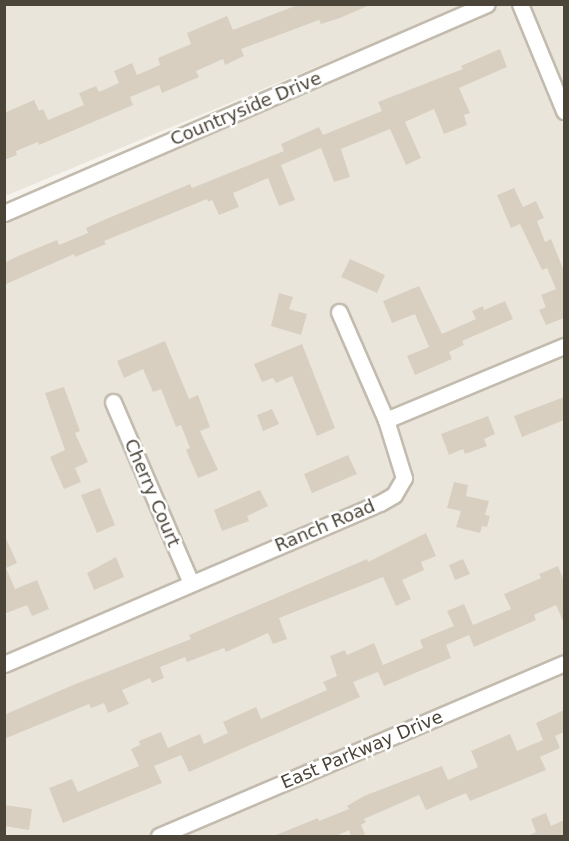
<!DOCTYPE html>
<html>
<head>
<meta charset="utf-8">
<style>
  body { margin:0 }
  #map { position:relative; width:569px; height:841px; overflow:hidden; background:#f6f3ec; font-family:"DejaVu Sans",sans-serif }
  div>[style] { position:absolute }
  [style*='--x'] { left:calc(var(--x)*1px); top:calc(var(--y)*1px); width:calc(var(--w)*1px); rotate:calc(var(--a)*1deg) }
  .residential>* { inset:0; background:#eae5da }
  .building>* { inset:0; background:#d8cfc1 }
  .roads { filter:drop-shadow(2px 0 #c2bbae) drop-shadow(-2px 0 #c2bbae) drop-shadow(0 2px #c2bbae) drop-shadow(0 -2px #c2bbae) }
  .minor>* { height:15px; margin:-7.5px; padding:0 7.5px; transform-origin:7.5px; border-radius:7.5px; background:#fff }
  span { translate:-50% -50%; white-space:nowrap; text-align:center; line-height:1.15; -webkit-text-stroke:5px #fff; paint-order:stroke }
  .street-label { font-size:18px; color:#4b4439 }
  .frame { position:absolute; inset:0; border:6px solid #4b4439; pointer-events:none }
</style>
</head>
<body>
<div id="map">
  <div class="residential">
    <div style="clip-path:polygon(5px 5px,466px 5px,5px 196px)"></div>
    <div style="clip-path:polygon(498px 5px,515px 5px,564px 128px,564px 836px,5px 836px,4px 217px)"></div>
    <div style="clip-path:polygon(525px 5px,564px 5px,564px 99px)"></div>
  </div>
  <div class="building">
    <div style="clip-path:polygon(300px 4px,372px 4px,340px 18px,321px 24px,319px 20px,241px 49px,244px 56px,225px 65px,223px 59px,196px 71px,199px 77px,162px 93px,159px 85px,130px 97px,133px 105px,39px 145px,38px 142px,16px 151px,17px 155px,4px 160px,4px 113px,34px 100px,39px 111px,43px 109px,48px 120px,84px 105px,79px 93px,96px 86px,99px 92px,119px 83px,114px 71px,132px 63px,137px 75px,160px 65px,158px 58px,191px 44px,187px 33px,227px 16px,233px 30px)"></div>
    <div style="clip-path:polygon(500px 49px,507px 67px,459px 88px,470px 113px,464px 115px,467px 125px,444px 134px,434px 109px,405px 122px,421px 158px,406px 165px,390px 129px,341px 149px,350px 177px,334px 182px,321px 148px,281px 165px,295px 200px,279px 206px,268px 178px,233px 193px,239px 207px,219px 215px,212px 200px,208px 202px,207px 199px,104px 241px,106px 244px,75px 257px,74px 254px,4px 285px,4px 263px,18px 256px,57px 240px,59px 245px,88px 233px,86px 228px,106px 219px,190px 184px,192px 188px,284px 151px,281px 144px,319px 127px,323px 135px,382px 111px,378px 102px,463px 69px,461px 66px)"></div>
    <div style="clip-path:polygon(514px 188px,523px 207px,536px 201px,544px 218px,537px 221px,545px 242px,551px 239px,564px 271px,564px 318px,546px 325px,539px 310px,546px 307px,541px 295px,556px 289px,547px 268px,542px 270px,520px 224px,511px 228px,497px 195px)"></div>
    <div style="clip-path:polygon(350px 259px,385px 275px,377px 293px,341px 277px)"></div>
    <div style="clip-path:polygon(419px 286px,442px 334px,476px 319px,472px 311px,483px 306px,484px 310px,505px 301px,513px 319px,462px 341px,464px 345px,449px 352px,452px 359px,415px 375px,407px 356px,429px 347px,415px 314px,392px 323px,383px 301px)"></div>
    <div style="clip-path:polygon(279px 293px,293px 297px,289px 309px,307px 314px,301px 335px,271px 326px)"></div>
    <div style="clip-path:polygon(165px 341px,189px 399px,198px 395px,210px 427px,200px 431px,218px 470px,198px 478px,186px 450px,190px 448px,181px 425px,176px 427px,161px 389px,153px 392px,143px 369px,124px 378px,117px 361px)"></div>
    <div style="clip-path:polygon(302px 344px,335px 428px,317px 436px,292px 376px,276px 383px,273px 378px,262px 382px,254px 364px)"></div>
    <div style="clip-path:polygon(64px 387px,80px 431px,75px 433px,88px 462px,75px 468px,81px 482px,64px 489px,50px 457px,65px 450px,45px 393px)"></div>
    <div style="clip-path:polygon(564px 397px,564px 420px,522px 437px,514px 416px)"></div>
    <div style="clip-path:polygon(272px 409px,279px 424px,263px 431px,257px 415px)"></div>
    <div style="clip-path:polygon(488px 416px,495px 434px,484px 439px,487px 446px,465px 454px,463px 449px,449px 455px,441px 434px)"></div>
    <div style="clip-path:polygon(348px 455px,357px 474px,312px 493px,304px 474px)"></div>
    <div style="clip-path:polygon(454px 482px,468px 485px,466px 496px,489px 501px,485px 515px,490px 516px,487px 527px,482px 526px,480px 533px,456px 527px,461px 511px,447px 508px)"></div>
    <div style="clip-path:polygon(100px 488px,115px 525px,97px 533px,81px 495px)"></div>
    <div style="clip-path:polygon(260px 490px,268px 506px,247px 516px,249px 521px,222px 531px,214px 510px)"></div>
    <div style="clip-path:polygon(426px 533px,436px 556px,421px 562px,424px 570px,402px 580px,411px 599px,396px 606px,383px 577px,279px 618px,287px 639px,273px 644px,268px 633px,226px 652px,224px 648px,187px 662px,185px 657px,160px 667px,164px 678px,152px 683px,150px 678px,122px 690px,129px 704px,108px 713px,104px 703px,91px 708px,89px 704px,4px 739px,4px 715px,73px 685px,191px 639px,189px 635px,367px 559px,368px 562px)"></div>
    <div style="clip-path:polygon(4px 534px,17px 563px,6px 568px,15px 589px,37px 580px,49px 609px,32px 616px,27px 605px,4px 614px)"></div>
    <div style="clip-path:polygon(116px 557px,124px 577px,94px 590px,87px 573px)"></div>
    <div style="clip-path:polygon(463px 559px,470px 574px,455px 580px,449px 565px)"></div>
    <div style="clip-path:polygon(558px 566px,564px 581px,564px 623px,556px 605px,534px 615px,536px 620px,474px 647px,469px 635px,446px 645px,451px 658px,384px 686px,378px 672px,353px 682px,360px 697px,189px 772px,181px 755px,154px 766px,162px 783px,63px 823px,49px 788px,72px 779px,78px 792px,139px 766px,131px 749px,140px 745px,139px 741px,161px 732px,168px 748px,200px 734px,204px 744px,228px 733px,223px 722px,256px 707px,261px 719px,327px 690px,323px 682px,337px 676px,330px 656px,345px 650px,347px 655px,374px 643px,383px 665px,423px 648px,420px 640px,454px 626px,447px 611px,464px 604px,473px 625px,511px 609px,504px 594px,541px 578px,539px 574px)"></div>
    <div style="clip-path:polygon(564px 710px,564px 732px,555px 736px,560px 748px,540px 757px,546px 770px,470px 801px,466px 793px,426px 810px,419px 795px,364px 819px,366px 822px,361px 825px,365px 834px,359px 837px,351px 837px,349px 830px,334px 837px,271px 837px,318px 818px,319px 821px,349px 809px,347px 806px,364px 796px,442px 766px,448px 780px,478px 767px,471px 751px,510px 734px,517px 751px,543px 740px,536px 723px)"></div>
    <div style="clip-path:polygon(4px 805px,32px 809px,29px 830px,4px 826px)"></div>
    <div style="clip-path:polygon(546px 813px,551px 826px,564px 820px,564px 837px,526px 837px,536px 832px,531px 819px)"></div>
  </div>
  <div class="roads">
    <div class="minor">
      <div style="--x:520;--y:4;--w:116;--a:67.6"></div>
      <div style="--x:4;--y:213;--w:526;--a:-23.4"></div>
      <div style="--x:339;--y:312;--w:118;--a:66.5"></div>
      <div style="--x:113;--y:402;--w:197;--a:66.7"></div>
      <div style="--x:4;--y:664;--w:409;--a:-23.2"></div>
      <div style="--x:380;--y:503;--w:16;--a:-30"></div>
      <div style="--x:394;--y:495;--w:20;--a:-60"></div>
      <div style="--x:404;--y:478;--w:61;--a:-107.2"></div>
      <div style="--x:386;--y:420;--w:193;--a:-22.6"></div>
      <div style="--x:159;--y:836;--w:440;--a:-23.1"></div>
    </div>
  </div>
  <div class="street-label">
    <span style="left:246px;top:109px;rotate:-23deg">Countryside Drive</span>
    <span style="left:152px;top:493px;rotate:67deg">Cherry Court</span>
    <span style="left:325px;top:526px;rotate:-23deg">Ranch Road</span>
    <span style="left:362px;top:750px;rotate:-23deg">East Parkway Drive</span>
  </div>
  <div class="frame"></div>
</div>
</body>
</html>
